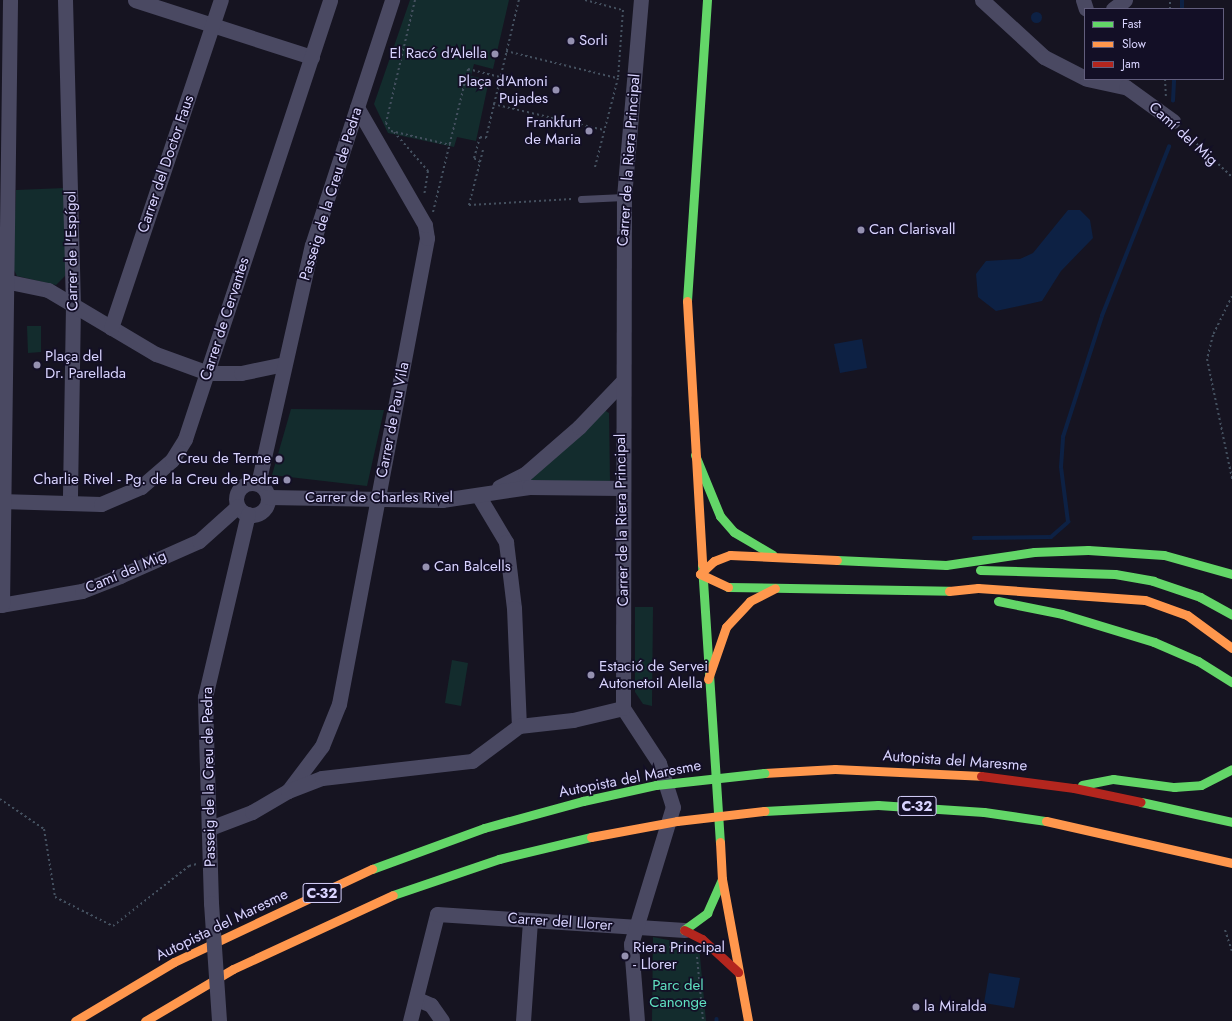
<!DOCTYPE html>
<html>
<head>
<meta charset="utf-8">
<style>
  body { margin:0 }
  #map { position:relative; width:1232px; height:1021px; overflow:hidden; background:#161421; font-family:Jost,sans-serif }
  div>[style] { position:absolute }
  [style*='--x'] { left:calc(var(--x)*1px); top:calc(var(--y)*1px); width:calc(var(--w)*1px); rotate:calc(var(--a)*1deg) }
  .green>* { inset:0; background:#132c2d }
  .water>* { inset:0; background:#0d2144 }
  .round { border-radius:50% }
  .stream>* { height:3.5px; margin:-1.75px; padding:0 1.75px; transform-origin:1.75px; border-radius:1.75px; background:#0d2144 }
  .path>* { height:2px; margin-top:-1px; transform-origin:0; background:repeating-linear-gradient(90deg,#44505f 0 2px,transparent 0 5px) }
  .lane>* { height:7px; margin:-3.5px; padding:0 3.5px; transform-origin:3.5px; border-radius:3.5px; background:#4a4962 }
  .street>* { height:15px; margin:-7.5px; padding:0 7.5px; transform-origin:7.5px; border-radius:7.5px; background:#4a4962 }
  .street>.ring { margin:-7.5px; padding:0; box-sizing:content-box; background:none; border:15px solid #4a4962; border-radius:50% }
  .fast>* { height:9px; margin:-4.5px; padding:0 4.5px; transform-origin:4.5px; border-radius:4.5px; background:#63d668 }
  .slow>* { height:9px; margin:-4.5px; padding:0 4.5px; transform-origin:4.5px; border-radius:4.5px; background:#ff974d }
  .jam>* { height:9px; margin:-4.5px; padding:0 4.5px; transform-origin:4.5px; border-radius:4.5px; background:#b3261e }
  .street-bridge>* { height:15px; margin:-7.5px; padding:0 7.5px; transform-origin:7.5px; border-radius:7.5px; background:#4a4962 }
  .fast-bridge>* { height:9px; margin:-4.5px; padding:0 4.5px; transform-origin:4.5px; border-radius:4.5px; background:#63d668 }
  .slow-bridge>* { height:9px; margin:-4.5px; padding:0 4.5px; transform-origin:4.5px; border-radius:4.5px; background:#ff974d }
  .dots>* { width:11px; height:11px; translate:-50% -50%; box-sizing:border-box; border:2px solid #130f26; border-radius:50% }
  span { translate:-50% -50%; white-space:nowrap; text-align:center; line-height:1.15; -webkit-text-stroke:3.5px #130f26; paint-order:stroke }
  .shield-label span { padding:1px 3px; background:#130f26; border:1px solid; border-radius:3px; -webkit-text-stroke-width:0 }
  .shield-label { font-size:14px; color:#d9d4ff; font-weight:700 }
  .poi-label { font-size:15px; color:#d9d4ff }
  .left { translate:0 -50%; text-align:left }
  .right { translate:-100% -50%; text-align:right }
  .street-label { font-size:15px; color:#d9d4ff }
  .park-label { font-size:15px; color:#5fe0c0 }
  .legend { position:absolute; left:1084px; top:8px; width:140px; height:72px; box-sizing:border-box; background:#130f26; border:1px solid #625e7d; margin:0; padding:5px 7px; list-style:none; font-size:12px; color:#d9d4ff }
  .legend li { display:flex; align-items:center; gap:8px; height:20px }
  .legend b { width:20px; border:1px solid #625e7d }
</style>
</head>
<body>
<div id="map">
  <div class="green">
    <div style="clip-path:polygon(410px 0,509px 0,493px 69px,474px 64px,471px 76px,489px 80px,476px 141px,457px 137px,454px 147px,388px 133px,374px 104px)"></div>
    <div style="clip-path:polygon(65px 188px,65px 276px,56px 285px,17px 276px,13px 268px,16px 190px)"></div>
    <div style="clip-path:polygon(27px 326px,41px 326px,41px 352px,28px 353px)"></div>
    <div style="clip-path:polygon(291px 409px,384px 410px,367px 486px,272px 475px)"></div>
    <div style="clip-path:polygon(604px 410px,609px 413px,610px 483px,530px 480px,529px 477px)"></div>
    <div style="clip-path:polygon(635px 607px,653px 607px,652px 706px,643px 704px,635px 692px)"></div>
    <div style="clip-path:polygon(452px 660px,468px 663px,461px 706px,445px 703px)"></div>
    <div style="clip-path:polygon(653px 937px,699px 946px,706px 1021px,652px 1021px)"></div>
  </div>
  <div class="water">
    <div class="round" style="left:1030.5px;top:11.5px;width:11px;height:11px"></div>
    <div style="clip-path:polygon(1068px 210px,1080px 210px,1090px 220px,1093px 238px,1061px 271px,1042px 301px,996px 311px,978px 297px,976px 274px,986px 261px,1020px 259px,1033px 253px)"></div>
    <div style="clip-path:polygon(862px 339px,867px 368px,840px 373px,834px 344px)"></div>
    <div style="clip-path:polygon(989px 973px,1020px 978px,1014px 1008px,984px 1003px)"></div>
  </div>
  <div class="stream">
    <div style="--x:1182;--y:9;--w:9;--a:-90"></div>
    <div style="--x:1173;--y:101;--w:22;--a:-87"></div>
    <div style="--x:974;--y:538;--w:77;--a:-0.7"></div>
    <div style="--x:1051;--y:537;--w:23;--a:-41"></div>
    <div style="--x:1068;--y:522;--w:55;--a:-97.3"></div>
    <div style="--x:1061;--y:467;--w:30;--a:-86"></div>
    <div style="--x:1063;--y:437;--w:127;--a:-72.1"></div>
    <div style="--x:1102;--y:316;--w:182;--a:-68.4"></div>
    <div style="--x:717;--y:1019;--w:2;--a:90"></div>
  </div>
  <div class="path">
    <div style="--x:415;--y:0;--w:126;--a:103.3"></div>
    <div style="--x:386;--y:123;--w:9;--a:58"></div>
    <div style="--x:391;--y:131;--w:61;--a:13.3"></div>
    <div style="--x:585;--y:0;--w:39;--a:15"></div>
    <div style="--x:623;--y:10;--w:68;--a:94.2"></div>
    <div style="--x:618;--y:78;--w:92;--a:104.5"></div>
    <div style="--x:1170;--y:9;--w:9;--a:-90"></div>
    <div style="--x:506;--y:51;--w:114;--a:13.7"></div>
    <div style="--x:1165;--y:79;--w:20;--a:87"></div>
    <div style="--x:493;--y:104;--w:114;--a:13.2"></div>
    <div style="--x:1182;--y:130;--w:69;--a:43.2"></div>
    <div style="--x:394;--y:132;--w:52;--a:48.9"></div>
    <div style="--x:428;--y:171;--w:24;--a:99"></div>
    <div style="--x:483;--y:150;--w:57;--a:104.3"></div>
    <div style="--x:469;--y:205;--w:103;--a:-3.3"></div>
    <div style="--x:480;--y:162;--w:7;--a:-146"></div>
    <div style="--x:474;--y:158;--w:22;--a:-74"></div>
    <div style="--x:480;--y:137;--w:6;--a:9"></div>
    <div style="--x:486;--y:138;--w:142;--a:-76.6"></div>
    <div style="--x:433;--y:212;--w:147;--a:-76.2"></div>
    <div style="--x:468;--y:69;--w:33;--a:14"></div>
    <div style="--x:1232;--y:296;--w:43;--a:116"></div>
    <div style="--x:1213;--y:335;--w:25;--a:104"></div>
    <div style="--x:1207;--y:359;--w:123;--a:78.2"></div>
    <div style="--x:0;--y:799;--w:53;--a:34.3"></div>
    <div style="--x:44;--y:829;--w:69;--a:80.8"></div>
    <div style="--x:55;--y:897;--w:65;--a:26.6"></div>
    <div style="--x:113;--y:926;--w:97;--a:-38.3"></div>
    <div style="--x:189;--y:866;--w:8;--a:-14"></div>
    <div style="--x:1225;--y:930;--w:22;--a:72"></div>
    <div style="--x:654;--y:944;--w:31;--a:11"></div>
    <div style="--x:697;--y:957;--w:64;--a:84.6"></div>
  </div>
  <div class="lane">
    <div style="--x:581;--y:199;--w:43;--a:-2.7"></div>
  </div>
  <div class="street">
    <div style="--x:65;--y:0;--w:304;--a:88.5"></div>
    <div style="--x:73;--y:304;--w:197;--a:90.9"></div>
    <div style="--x:135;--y:0;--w:186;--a:17.9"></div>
    <div style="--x:982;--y:0;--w:84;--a:42.6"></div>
    <div style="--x:1044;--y:57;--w:46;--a:27.1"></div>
    <div style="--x:1083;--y:0;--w:9;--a:72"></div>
    <div style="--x:1113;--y:9;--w:15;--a:-37"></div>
    <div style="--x:1087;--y:79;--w:40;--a:12"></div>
    <div style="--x:1126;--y:87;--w:58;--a:35.9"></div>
    <div style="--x:0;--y:280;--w:49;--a:11.8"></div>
    <div style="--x:48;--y:290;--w:126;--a:30.7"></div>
    <div style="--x:156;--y:354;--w:55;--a:20.1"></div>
    <div style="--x:208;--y:373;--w:33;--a:0"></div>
    <div style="--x:241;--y:373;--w:44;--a:-11.8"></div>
    <div style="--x:111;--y:328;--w:346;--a:-71.5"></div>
    <div class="ring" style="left:236px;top:483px;width:17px;height:17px"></div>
    <div style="--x:258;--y:484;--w:245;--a:-77.3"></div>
    <div style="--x:312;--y:245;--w:258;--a:-71.9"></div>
    <div style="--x:499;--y:487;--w:29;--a:-27"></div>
    <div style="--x:525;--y:474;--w:72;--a:-41"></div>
    <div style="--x:579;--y:427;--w:61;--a:-46.3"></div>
    <div style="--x:478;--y:495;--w:55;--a:59.2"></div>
    <div style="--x:506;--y:542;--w:66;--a:83.1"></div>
    <div style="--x:514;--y:608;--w:118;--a:87.6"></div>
    <div style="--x:268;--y:497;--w:174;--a:1"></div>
    <div style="--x:442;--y:500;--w:88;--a:-8.5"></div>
    <div style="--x:529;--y:487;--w:92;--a:0.6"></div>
    <div style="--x:0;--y:501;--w:101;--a:1.7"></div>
    <div style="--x:101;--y:504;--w:43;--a:-23"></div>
    <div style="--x:141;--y:487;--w:41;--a:-41.1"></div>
    <div style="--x:172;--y:460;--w:25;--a:-58"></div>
    <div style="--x:185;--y:439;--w:462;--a:-71.7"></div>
    <div style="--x:0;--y:605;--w:83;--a:-9.7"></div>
    <div style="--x:82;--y:591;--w:41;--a:-21.5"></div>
    <div style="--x:120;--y:576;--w:86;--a:-23.9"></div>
    <div style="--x:199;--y:541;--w:52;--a:-41.9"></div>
    <div style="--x:2;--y:605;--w:605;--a:-89.24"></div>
    <div style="--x:288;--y:791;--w:56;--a:-52.9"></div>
    <div style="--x:322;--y:746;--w:45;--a:-68"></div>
    <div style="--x:339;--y:704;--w:474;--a:-79.3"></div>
    <div style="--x:427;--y:238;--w:13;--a:-99"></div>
    <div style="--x:425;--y:225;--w:136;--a:-120"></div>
    <div style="--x:210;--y:828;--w:45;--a:-20.9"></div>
    <div style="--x:252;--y:812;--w:42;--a:-30.3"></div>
    <div style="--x:288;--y:791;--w:36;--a:-21"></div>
    <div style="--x:322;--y:778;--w:151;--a:-6.5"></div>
    <div style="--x:472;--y:761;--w:59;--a:-36.7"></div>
    <div style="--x:519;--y:726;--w:54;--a:-6.3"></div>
    <div style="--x:573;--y:720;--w:51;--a:-13.5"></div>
    <div style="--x:211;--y:903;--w:206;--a:-91.7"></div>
    <div style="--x:205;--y:697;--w:188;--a:-76.8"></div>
    <div style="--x:417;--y:999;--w:15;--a:23"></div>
    <div style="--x:431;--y:1005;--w:19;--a:55"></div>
    <div style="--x:410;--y:1021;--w:110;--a:-75.8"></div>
    <div style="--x:437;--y:914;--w:248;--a:3.7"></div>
    <div style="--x:523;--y:1021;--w:101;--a:-86"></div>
    <div style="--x:637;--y:1021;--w:77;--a:-94.5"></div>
    <div style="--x:631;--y:944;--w:143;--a:-73"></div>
    <div style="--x:673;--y:807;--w:46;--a:-107.7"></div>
    <div style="--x:659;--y:763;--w:66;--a:-123.2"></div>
    <div style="--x:623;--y:708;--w:511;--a:-89.89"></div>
    <div style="--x:624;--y:197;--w:198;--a:-85.1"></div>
  </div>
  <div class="fast">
    <div style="--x:687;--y:301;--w:302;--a:-86.2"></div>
    <div style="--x:695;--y:455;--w:66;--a:67.7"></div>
    <div style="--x:720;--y:516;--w:21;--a:49"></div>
    <div style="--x:734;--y:532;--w:45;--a:30.5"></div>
    <div style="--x:837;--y:560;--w:109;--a:2.6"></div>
    <div style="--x:946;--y:565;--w:89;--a:-8.4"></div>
    <div style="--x:1034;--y:552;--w:54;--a:-2.1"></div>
    <div style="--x:1088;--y:550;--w:76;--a:3.8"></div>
    <div style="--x:1164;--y:555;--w:71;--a:15.6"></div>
    <div style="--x:702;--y:565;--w:278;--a:86.3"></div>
    <div style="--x:980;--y:570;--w:135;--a:1.7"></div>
    <div style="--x:1115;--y:574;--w:39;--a:10"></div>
    <div style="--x:1153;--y:581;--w:50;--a:18.8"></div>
    <div style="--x:1200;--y:597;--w:37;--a:29"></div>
    <div style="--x:728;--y:587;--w:221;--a:1"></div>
    <div style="--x:998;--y:601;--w:65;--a:11.5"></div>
    <div style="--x:1062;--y:614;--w:96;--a:16.9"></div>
    <div style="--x:1154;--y:642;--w:48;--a:23.4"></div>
    <div style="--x:1198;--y:661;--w:40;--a:32"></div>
    <div style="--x:1082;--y:785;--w:32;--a:-11"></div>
    <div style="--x:1113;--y:779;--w:62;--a:7.5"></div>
    <div style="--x:1174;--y:787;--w:27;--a:-4"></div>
    <div style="--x:1201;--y:785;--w:35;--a:-27"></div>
    <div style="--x:1141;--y:802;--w:93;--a:12.4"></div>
    <div style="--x:764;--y:811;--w:114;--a:-3"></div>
    <div style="--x:878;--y:805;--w:106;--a:3.8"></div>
    <div style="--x:984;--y:812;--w:63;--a:8.3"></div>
    <div style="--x:372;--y:869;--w:119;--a:-20.1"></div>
    <div style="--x:484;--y:828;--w:103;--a:-15.3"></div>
    <div style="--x:393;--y:895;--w:112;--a:-18.8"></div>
    <div style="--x:499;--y:859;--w:95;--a:-13.4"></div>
    <div style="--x:684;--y:930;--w:29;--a:-36"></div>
    <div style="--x:707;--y:913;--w:37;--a:-66"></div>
  </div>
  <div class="slow">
    <div style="--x:687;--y:301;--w:264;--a:86.7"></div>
    <div style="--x:728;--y:587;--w:31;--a:-155"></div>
    <div style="--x:700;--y:574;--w:19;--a:-43"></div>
    <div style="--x:714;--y:561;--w:17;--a:-21"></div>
    <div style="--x:730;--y:555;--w:107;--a:2.7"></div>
    <div style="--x:949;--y:591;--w:29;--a:-6"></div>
    <div style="--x:978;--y:588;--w:167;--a:4.1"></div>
    <div style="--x:1145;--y:600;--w:45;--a:19.7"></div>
    <div style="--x:1187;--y:615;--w:56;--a:36.3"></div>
    <div style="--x:708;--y:679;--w:55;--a:-70.9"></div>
    <div style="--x:726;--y:627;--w:35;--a:-47"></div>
    <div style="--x:750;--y:601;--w:28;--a:-27"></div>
    <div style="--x:764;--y:773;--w:71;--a:-3.2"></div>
    <div style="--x:835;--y:769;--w:146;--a:2.7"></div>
    <div style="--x:1046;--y:821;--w:191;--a:12.7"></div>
    <div style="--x:720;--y:842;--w:37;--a:87"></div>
    <div style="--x:722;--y:879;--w:144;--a:79.6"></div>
    <div style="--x:75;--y:1021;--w:115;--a:-30.8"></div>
    <div style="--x:174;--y:962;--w:219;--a:-25.2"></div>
    <div style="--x:145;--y:1021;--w:102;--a:-30.6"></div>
    <div style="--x:233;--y:969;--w:176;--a:-24.8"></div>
  </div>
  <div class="jam">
    <div style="--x:981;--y:776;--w:94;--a:7.4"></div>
    <div style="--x:1074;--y:788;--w:68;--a:11.8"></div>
    <div style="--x:684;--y:930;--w:20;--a:27"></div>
    <div style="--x:702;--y:939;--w:49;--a:42.5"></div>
  </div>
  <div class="street-bridge">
    <div style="--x:211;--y:903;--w:118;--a:86.1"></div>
  </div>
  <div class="fast-bridge">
    <div style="--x:583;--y:801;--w:75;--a:-12.4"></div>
    <div style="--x:656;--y:785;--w:109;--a:-6.3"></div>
  </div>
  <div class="slow-bridge">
    <div style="--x:591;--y:837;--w:87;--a:-10.5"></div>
    <div style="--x:677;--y:821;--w:88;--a:-6.6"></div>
  </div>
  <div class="dots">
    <div style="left:571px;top:41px;background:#9591b1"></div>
    <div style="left:495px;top:54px;background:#9591b1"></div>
    <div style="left:556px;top:90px;background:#9591b1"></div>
    <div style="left:589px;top:131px;background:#9591b1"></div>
    <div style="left:861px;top:230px;background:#9591b1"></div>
    <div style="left:37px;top:365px;background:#9591b1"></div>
    <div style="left:279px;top:459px;background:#9591b1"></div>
    <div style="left:287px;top:480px;background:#9591b1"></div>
    <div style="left:426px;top:567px;background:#9591b1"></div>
    <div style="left:591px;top:675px;background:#9591b1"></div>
    <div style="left:625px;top:956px;background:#9591b1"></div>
    <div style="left:916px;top:1007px;background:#9591b1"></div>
  </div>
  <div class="shield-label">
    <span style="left:917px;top:806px">C-32</span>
    <span style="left:322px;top:893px">C-32</span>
  </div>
  <div class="poi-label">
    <span class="left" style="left:579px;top:41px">Sorli</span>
    <span class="right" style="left:487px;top:54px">El Racó d'Alella</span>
    <span class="right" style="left:548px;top:90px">Plaça d'Antoni<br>Pujades</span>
    <span class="right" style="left:581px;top:131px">Frankfurt<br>de Maria</span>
    <span class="left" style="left:869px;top:230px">Can Clarisvall</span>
    <span class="left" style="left:45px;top:365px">Plaça del<br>Dr. Parellada</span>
    <span class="right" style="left:271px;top:459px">Creu de Terme</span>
    <span class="right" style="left:279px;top:480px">Charlie Rivel - Pg. de la Creu de Pedra</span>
    <span class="left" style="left:434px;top:567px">Can Balcells</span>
    <span class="left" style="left:599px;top:675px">Estació de Servei<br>Autonetoil Alella</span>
    <span class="left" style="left:633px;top:956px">Riera Principal<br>- Llorer</span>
    <span class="left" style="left:924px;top:1007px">la Miralda</span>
  </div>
  <div class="street-label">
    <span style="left:1183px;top:134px;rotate:42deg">Camí del Mig</span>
    <span style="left:629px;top:160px;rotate:-86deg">Carrer de la Riera Principal</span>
    <span style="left:166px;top:164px;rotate:-71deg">Carrer del Doctor Faus</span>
    <span style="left:331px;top:194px;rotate:-73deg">Passeig de la Creu de Pedra</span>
    <span style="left:72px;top:251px;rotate:-91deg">Carrer de l'Espígol</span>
    <span style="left:225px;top:319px;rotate:-72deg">Carrer de Cervantes</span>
    <span style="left:393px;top:420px;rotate:-79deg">Carrer de Pau Vila</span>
    <span style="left:379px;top:498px">Carrer de Charles Rivel</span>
    <span style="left:622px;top:520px;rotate:-91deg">Carrer de la Riera Principal</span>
    <span style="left:126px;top:572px;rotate:-23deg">Camí del Mig</span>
    <span style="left:955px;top:761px;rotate:4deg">Autopista del Maresme</span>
    <span style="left:209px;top:777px;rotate:-91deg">Passeig de la Creu de Pedra</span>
    <span style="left:630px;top:779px;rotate:-11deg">Autopista del Maresme</span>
    <span style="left:560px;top:922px;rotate:4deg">Carrer del Llorer</span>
    <span style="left:222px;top:925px;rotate:-26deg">Autopista del Maresme</span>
  </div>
  <div class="park-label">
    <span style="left:678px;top:994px">Parc del<br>Canonge</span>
  </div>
  <ul class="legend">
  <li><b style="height:5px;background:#63d668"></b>Fast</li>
  <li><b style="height:5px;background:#ff974d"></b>Slow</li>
  <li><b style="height:5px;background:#b3261e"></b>Jam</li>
  </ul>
</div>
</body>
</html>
